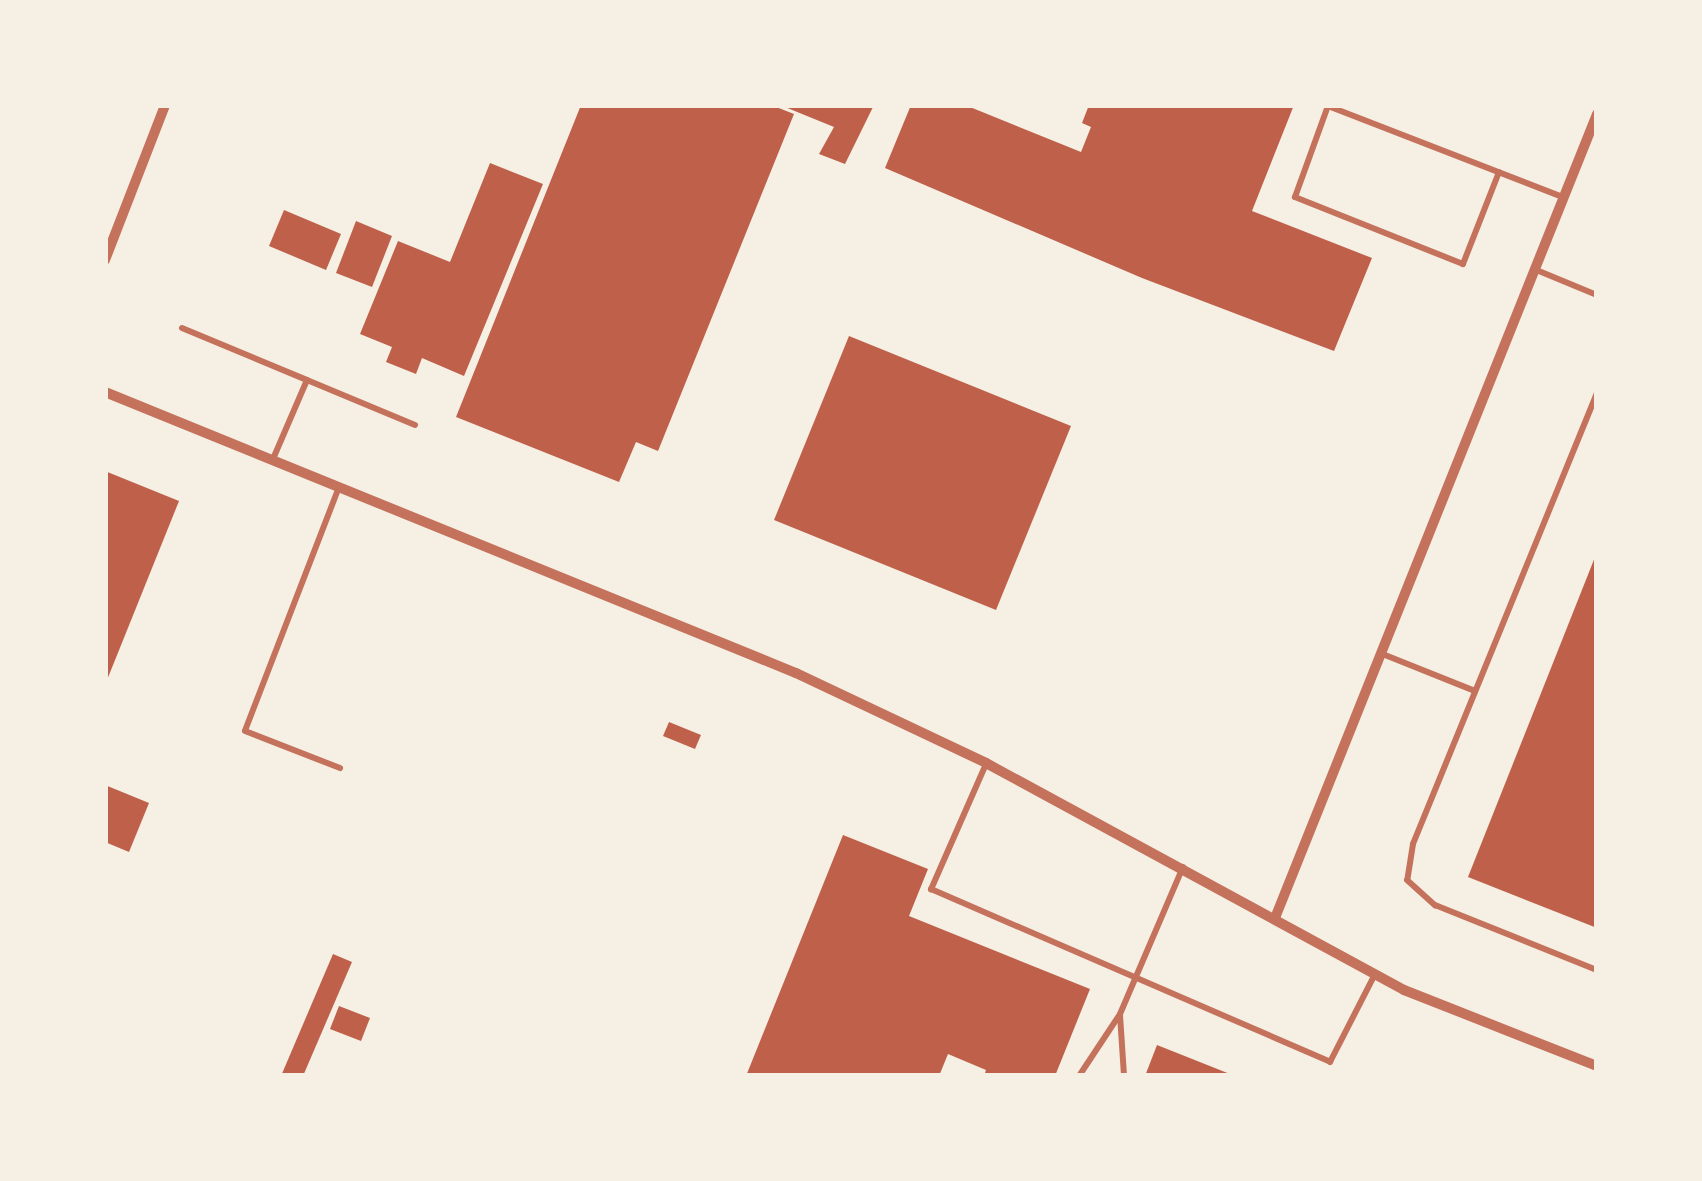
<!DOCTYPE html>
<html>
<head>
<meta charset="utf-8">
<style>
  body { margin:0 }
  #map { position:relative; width:1702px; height:1181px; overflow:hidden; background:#f6efe4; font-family:Overpass,sans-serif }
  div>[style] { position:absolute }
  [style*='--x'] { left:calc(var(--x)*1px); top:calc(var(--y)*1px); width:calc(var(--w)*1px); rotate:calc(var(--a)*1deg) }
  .building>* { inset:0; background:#bf614a }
  .service>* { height:6px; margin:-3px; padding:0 3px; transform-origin:3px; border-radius:3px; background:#c5725c }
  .minor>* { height:10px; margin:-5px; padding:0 5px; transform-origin:5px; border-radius:5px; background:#c5725c }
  span { translate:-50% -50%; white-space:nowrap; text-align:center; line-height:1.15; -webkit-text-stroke:10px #f6efe4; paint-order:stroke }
  .frame { position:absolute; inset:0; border:108px solid #f6efe4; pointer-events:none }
</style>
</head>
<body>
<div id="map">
  <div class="building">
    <div style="clip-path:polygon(581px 105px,771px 105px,794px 114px,658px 451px,636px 442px,619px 482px,456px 417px)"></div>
    <div style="clip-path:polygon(780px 105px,874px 105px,845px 164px,819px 154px,834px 127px)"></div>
    <div style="clip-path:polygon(911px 105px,965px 105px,1081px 152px,1091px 127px,1082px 123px,1089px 105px,1294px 105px,1252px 211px,1372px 258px,1334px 351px,1142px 278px,885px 168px)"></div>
    <div style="clip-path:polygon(490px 163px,543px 184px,464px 376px,422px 358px,416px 374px,386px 362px,392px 347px,360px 334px,398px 241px,450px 262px)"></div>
    <div style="clip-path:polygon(284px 210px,341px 234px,326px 270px,269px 246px)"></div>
    <div style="clip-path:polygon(356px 221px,392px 236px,372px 287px,336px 273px)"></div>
    <div style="clip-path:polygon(849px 336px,1071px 426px,996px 610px,774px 520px)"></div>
    <div style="clip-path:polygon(105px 471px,179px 501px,105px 685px)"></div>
    <div style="clip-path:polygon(1597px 552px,1597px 928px,1468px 877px)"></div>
    <div style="clip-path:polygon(669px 722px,701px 735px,695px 749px,663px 736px)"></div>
    <div style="clip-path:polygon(105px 785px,149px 803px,129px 852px,105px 842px)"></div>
    <div style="clip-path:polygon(843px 835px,928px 869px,909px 916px,1090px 989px,1055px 1076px,984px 1076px,986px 1070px,948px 1054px,939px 1076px,746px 1076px)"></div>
    <div style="clip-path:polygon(333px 954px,352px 962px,303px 1076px,281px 1076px)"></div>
    <div style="clip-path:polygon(339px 1006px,370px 1018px,361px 1041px,330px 1029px)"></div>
    <div style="clip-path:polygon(1157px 1045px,1235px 1076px,1145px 1076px)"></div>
  </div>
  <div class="service">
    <div style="--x:1499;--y:172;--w:99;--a:111.4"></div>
    <div style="--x:1463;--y:264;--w:181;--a:-158.3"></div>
    <div style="--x:1295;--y:197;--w:97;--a:-70.1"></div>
    <div style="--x:1328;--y:106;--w:252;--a:21.2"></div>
    <div style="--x:1534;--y:269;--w:68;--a:22.4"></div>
    <div style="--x:182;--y:328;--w:135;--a:22.6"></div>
    <div style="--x:307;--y:380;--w:86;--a:113.3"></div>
    <div style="--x:307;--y:380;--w:117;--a:22.6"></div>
    <div style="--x:1597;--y:393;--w:487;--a:112.2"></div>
    <div style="--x:1413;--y:844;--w:36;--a:99"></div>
    <div style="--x:1407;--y:880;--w:38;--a:42"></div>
    <div style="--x:1435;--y:905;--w:175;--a:21.9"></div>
    <div style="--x:339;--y:487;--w:261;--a:111.1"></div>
    <div style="--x:245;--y:731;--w:102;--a:21.3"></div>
    <div style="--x:1380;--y:653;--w:102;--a:21.8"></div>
    <div style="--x:986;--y:764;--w:137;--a:113.7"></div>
    <div style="--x:931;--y:889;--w:435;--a:23.4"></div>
    <div style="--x:1330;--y:1062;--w:99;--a:-62.9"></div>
    <div style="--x:1120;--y:1015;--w:61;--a:86.2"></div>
    <div style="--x:1079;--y:1076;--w:74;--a:-56.5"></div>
    <div style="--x:1120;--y:1014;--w:160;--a:-66.8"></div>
  </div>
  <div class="minor">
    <div style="--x:105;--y:260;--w:166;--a:-68.8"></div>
    <div style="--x:105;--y:392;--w:746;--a:22.13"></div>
    <div style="--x:796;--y:673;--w:210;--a:25.3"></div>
    <div style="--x:986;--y:763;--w:476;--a:28.5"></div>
    <div style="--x:1404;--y:990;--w:207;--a:21.5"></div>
    <div style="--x:1275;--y:918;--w:866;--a:-68.17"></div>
  </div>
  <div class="frame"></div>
</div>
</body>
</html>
